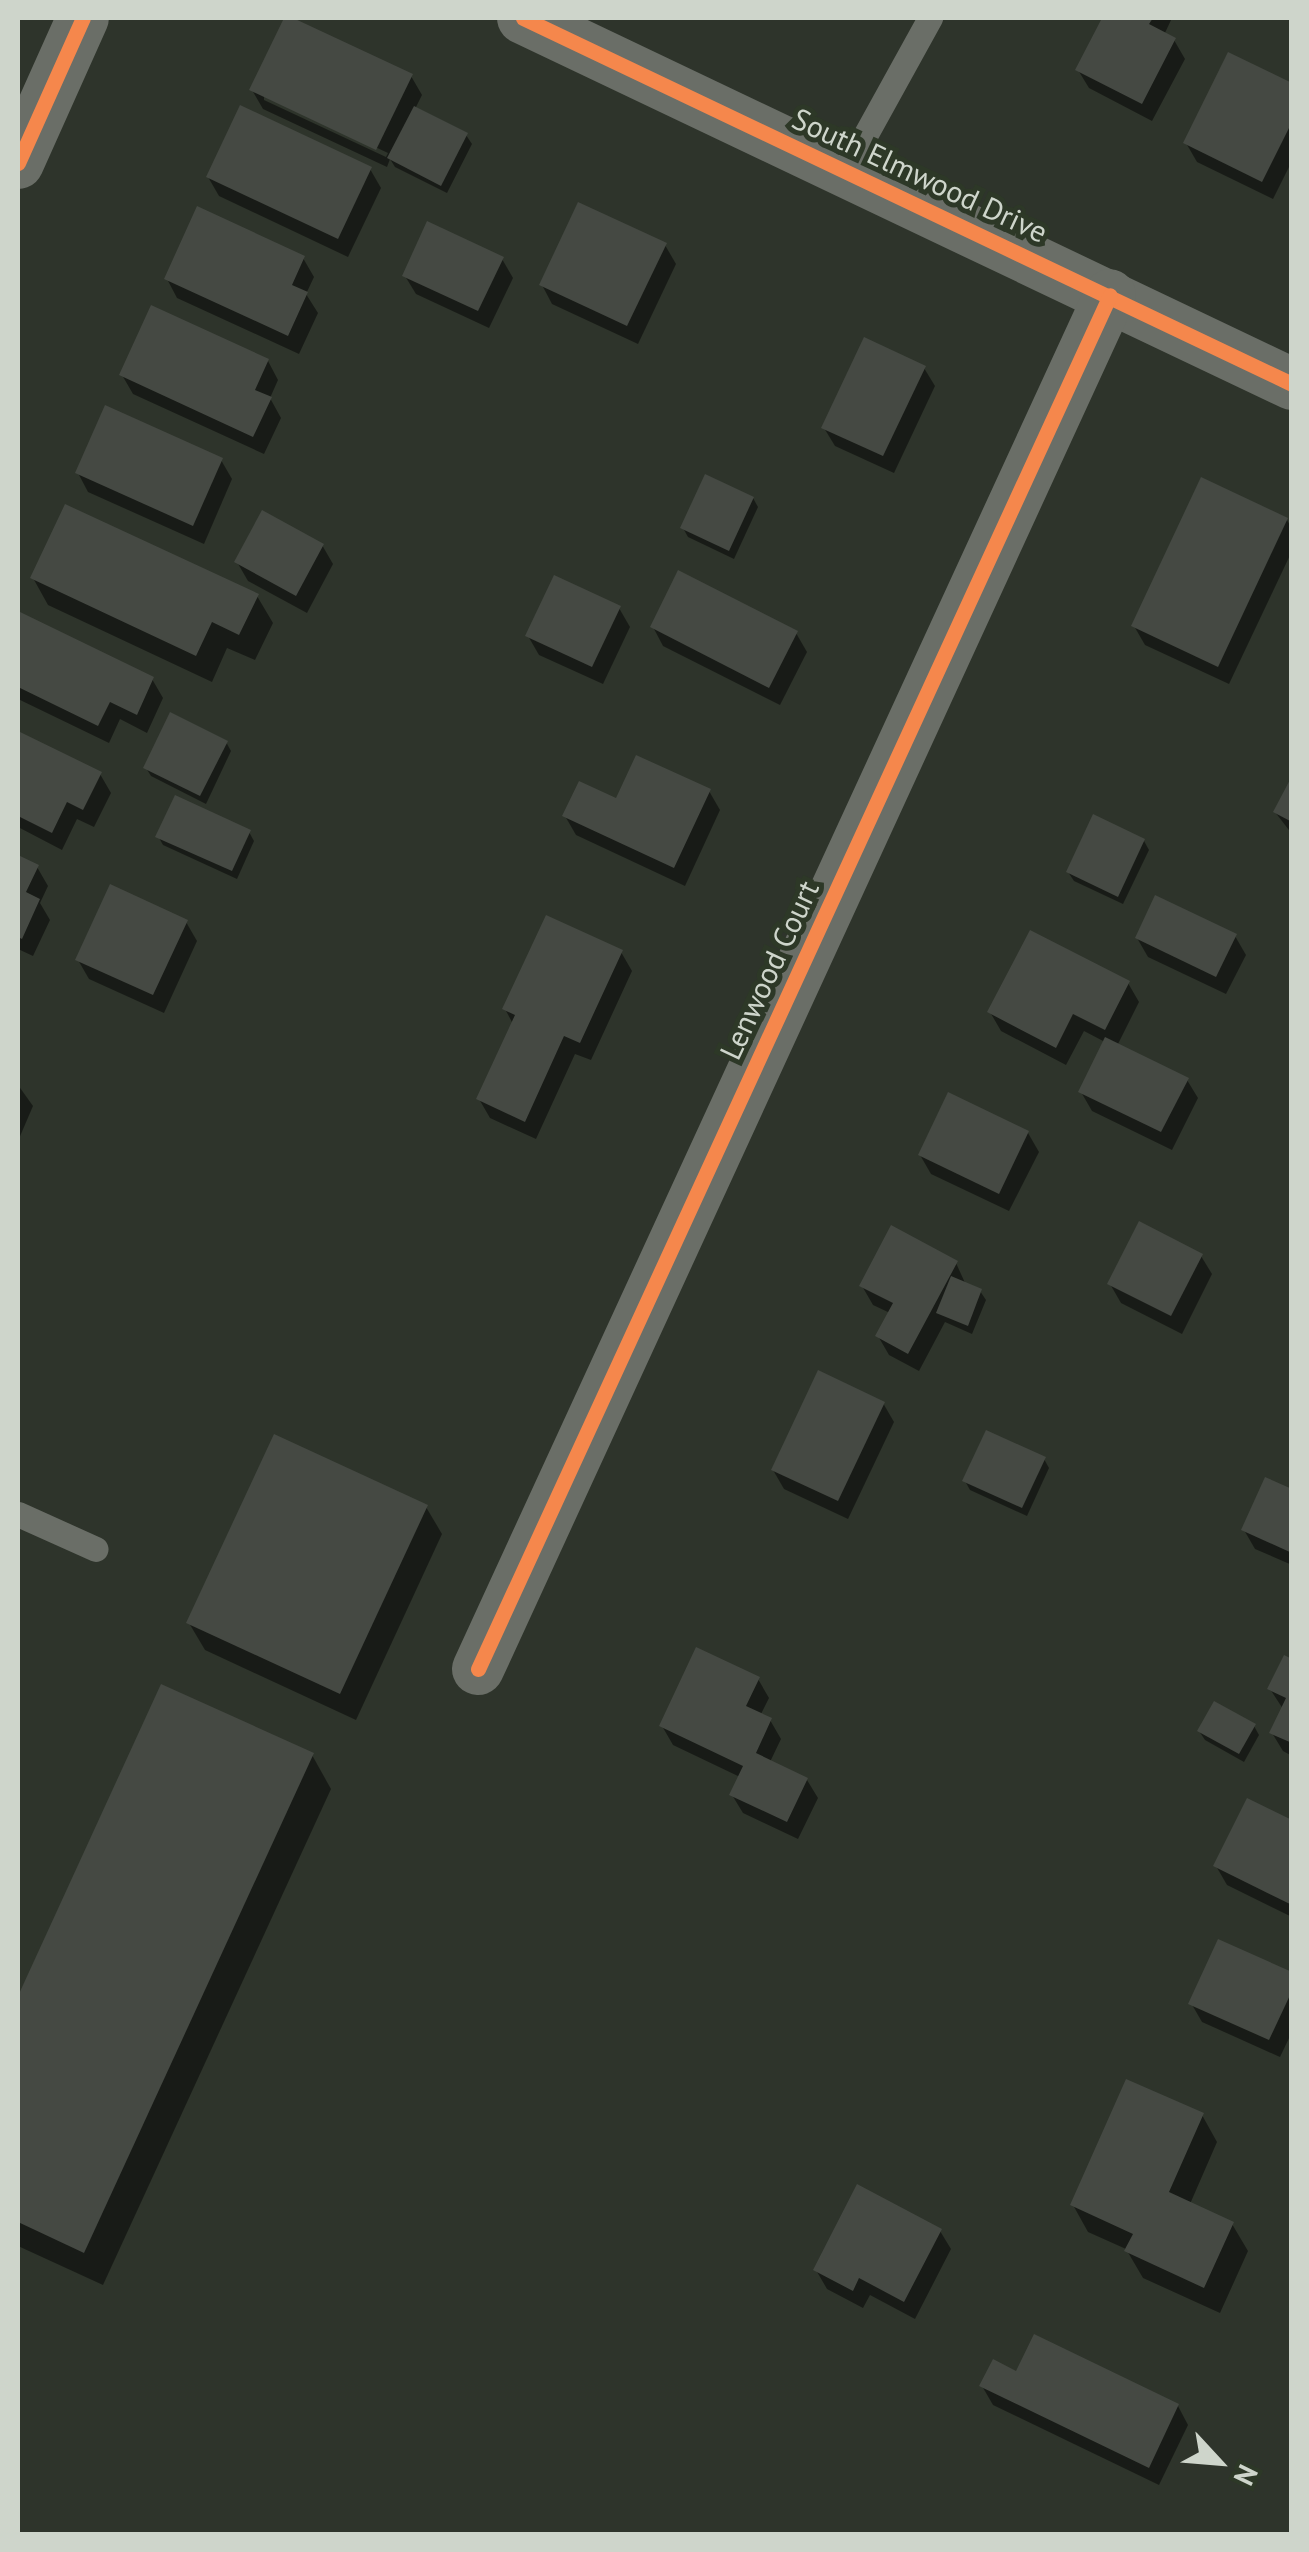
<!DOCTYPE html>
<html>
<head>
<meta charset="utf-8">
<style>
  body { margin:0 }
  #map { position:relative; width:1309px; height:2552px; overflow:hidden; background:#2e342b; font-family:"PT Sans",sans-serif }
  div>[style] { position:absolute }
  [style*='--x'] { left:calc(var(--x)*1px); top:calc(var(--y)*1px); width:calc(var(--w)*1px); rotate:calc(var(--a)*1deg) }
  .shadow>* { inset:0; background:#0007 }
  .building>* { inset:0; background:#454943 }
  .lane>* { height:25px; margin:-12.5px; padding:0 12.5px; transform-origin:12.5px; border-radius:12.5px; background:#6a6e67 }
  .street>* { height:52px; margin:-26px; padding:0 26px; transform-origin:26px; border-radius:26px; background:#6a6e67 }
  .cycleway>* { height:15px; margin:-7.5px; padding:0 7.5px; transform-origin:7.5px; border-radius:7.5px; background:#f5874c }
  span { translate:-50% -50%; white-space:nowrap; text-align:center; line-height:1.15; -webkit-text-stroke:10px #2d3827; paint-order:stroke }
  .street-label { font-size:30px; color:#ced5cb }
  .frame { position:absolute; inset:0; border:20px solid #ced5cb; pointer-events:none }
  .north { position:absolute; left:1169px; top:2412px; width:100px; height:100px; -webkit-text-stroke:8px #2d3827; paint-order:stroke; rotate:116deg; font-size:28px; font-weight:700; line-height:40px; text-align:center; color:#ced5cb }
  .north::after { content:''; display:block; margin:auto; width:35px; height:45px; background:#ced5cb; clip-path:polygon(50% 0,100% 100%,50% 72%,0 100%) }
</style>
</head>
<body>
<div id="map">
  <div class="shadow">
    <div style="clip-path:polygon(evenodd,287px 18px,411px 76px,422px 95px,415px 109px,466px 135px,472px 144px,447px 193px,395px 167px,390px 159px,387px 167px,263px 109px,252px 90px,287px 18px,264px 95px,388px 153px,386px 157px,264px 100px,264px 95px)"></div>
    <div style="clip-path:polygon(1105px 18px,1172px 18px,1164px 35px,1174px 40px,1185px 59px,1152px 121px,1089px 88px,1078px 70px)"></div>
    <div style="clip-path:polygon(1292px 86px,1292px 161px,1273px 199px,1197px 162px,1186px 143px)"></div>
    <div style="clip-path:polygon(370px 169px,381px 188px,348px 257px,219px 196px,208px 177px)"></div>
    <div style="clip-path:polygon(665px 245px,676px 264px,638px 344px,552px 304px,542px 285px)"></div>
    <div style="clip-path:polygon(303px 258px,314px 277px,306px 294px,318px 313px,299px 354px,177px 298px,167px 279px)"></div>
    <div style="clip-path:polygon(502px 259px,513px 278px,489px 328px,416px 294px,405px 276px)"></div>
    <div style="clip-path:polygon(268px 361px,278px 380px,270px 398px,281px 418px,264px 454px,133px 394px,122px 375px)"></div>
    <div style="clip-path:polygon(924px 368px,935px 386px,894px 473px,835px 446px,824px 428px)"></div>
    <div style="clip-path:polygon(221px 460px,232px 479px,204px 544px,88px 492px,78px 473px)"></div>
    <div style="clip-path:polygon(753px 498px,758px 507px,734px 559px,688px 537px,683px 528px)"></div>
    <div style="clip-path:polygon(1287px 520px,1292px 529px,1292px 551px,1229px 684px,1145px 645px,1134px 626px)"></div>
    <div style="clip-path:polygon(322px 545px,333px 564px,307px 613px,248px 581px,237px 562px)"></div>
    <div style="clip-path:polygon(33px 578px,257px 596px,273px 623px,255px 660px,227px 648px,212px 682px,48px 605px)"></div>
    <div style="clip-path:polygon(619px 608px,630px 627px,603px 684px,539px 655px,528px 636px)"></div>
    <div style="clip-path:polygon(18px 613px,152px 679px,163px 698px,147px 733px,120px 719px,109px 743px,18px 699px)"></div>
    <div style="clip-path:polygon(653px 627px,796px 633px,807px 652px,780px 705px,663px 646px)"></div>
    <div style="clip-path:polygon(18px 733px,100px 774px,111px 793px,94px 827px,77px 819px,62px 850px,18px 827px)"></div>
    <div style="clip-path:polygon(226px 742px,231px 751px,206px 804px,151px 776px,146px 768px)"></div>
    <div style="clip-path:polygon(1292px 781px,1292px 834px,1275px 812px)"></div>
    <div style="clip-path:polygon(709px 791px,720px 810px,685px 886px,576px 835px,565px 816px,618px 801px)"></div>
    <div style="clip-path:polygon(249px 832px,254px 841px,237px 879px,163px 845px,158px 836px)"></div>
    <div style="clip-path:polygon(1144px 841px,1149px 850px,1123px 904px,1074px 881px,1068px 872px)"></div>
    <div style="clip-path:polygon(18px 857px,37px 867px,48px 886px,40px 903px,50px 920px,33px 956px,18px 949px)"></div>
    <div style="clip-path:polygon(186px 922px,197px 941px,164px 1013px,89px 979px,78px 960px)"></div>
    <div style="clip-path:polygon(1235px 936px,1246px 955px,1226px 994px,1148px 957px,1137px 938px)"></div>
    <div style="clip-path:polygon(621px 952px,632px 971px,591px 1060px,575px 1054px,536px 1139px,490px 1118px,479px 1099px,513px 1024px,505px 1009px)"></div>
    <div style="clip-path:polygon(1128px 983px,1139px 1002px,1117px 1046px,1187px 1080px,1198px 1098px,1172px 1150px,1092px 1111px,1081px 1092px,1105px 1042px,1084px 1031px,1066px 1065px,1001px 1031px,990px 1012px)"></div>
    <div style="clip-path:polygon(18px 1085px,33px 1106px,18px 1141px)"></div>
    <div style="clip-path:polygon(1028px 1133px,1039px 1152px,1009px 1211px,931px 1174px,920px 1155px)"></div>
    <div style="clip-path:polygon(1201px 1256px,1212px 1274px,1182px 1334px,1121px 1303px,1110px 1284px)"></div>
    <div style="clip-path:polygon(956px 1263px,966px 1285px,980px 1291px,986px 1300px,972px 1334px,945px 1322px,919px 1371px,889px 1355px,878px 1336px,890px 1313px,873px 1305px,862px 1286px)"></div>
    <div style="clip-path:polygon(883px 1403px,894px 1422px,848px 1519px,784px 1489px,773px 1470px)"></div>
    <div style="clip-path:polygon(1044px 1459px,1049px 1468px,1027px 1516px,970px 1490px,965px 1481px)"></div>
    <div style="clip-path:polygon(1292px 1492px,1292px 1565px,1255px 1549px,1244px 1530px)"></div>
    <div style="clip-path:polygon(426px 1507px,442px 1534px,356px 1720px,205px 1650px,189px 1623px)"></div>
    <div style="clip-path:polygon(1292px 1661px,1292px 1756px,1283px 1751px,1272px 1733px,1283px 1709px,1270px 1689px)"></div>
    <div style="clip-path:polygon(758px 1679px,769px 1698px,760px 1716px,770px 1720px,781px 1739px,770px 1762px,807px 1780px,818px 1798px,798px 1839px,743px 1813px,732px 1795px,740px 1777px,673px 1745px,662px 1726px)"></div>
    <div style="clip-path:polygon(162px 1687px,312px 1755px,331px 1789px,103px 2285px,18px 2246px,18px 2002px)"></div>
    <div style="clip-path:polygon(1254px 1726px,1259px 1735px,1244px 1762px,1205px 1740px,1199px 1731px)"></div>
    <div style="clip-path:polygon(1292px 1823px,1292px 1917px,1227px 1885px,1216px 1866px)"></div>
    <div style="clip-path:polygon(1292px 1975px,1292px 2032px,1280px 2057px,1202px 2022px,1191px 2003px)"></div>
    <div style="clip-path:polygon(1202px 2115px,1217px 2142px,1190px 2204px,1232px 2224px,1248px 2251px,1220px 2313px,1143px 2278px,1126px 2249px,1088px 2232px,1073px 2205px)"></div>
    <div style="clip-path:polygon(940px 2231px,951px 2249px,915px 2319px,870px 2295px,863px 2308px,827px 2289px,816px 2270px)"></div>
    <div style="clip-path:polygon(1017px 2374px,1178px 2406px,1188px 2425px,1159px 2485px,993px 2405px,982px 2386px)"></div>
  </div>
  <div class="building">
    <div style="clip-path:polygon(284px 18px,293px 18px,413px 74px,376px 150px,249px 90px)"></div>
    <div style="clip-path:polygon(1102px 18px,1153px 18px,1149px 24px,1176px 38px,1142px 104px,1075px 70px)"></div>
    <div style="clip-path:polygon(1228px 52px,1292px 83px,1292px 122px,1262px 182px,1183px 143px)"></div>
    <div style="clip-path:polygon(240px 105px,372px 167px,338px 239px,206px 177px)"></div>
    <div style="clip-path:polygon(414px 106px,468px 133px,441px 186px,387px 158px)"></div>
    <div style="clip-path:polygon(578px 202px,667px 243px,627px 326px,539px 285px)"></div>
    <div style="clip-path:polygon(197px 206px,305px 256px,292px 285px,308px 292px,288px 336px,164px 279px)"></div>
    <div style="clip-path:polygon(427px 221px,504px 257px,478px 311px,402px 276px)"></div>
    <div style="clip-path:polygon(151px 305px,269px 359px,255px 390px,272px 397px,253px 437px,119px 375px)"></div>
    <div style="clip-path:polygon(864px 337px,926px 366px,883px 456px,821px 428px)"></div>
    <div style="clip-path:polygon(105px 405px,223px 458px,193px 526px,75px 473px)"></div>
    <div style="clip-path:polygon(705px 474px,754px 497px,729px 551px,680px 528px)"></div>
    <div style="clip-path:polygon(1201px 477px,1288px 518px,1218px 667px,1131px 626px)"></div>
    <div style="clip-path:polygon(65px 504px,259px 594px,239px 635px,212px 622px,196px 656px,30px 578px)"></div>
    <div style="clip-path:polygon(262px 510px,324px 544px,296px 596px,234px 562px)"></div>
    <div style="clip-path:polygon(678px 570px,798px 631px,769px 688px,650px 627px)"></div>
    <div style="clip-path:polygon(554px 575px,621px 606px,592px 667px,525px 636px)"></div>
    <div style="clip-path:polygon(18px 611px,154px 677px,137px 715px,110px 702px,98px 726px,18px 687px)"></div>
    <div style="clip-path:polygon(170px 712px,228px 741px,200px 796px,143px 768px)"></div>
    <div style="clip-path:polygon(18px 731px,102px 772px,83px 810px,67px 802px,52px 833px,18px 816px)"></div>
    <div style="clip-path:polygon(636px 755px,711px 789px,674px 868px,562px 816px,579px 781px,616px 798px)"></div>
    <div style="clip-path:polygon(1292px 776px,1292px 822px,1273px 812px)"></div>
    <div style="clip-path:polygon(175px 795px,251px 830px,232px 871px,155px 837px)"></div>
    <div style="clip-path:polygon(1093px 814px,1145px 839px,1118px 897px,1066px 872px)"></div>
    <div style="clip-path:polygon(18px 855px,39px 865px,26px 892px,40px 899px,22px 939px,18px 937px)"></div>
    <div style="clip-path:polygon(110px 884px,188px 920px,153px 995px,75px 960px)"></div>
    <div style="clip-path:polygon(1155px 895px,1237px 934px,1216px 977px,1135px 938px)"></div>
    <div style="clip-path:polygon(546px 915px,623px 950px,580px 1043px,564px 1036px,525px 1122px,476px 1099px,515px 1015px,502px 1009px)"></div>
    <div style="clip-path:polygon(1030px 930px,1130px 981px,1105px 1030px,1073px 1014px,1056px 1048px,987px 1012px)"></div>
    <div style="clip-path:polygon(1105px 1037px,1189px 1078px,1161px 1132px,1078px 1092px)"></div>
    <div style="clip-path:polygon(948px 1092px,1029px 1131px,999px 1194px,918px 1155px)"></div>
    <div style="clip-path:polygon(1139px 1221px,1203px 1254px,1171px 1316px,1107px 1284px)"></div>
    <div style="clip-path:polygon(891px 1225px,958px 1261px,908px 1354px,875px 1336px,893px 1303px,859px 1286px)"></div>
    <div style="clip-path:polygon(951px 1276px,982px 1289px,968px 1326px,936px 1313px)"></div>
    <div style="clip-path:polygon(818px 1370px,885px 1402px,838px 1501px,771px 1470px)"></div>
    <div style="clip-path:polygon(986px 1430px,1046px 1457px,1022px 1508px,962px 1481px)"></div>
    <div style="clip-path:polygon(274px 1434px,428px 1505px,340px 1694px,186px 1623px)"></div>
    <div style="clip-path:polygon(1265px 1477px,1292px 1489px,1292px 1553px,1241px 1530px)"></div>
    <div style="clip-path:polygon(696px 1647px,760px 1677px,746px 1706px,772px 1718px,756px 1753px,808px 1778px,787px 1822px,729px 1795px,743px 1766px,659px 1726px)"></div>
    <div style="clip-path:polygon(1284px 1655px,1292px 1659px,1292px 1743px,1269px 1733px,1286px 1698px,1267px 1689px)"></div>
    <div style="clip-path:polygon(161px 1684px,314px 1753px,84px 2253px,18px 2222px,18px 1996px)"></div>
    <div style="clip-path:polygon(1214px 1701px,1256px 1724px,1239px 1754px,1197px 1731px)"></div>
    <div style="clip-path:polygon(1247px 1798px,1292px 1820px,1292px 1905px,1213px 1866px)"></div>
    <div style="clip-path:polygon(1218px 1939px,1292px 1972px,1292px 1991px,1269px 2040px,1188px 2004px)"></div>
    <div style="clip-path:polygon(1126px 2079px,1204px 2113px,1169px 2192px,1234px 2222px,1204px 2288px,1124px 2251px,1133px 2234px,1070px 2205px)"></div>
    <div style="clip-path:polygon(857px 2184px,942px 2229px,904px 2302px,859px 2278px,853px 2291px,813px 2270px)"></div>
    <div style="clip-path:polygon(1034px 2334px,1179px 2404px,1149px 2468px,979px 2386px,993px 2359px,1016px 2371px)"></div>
  </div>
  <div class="lane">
    <div style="--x:846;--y:170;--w:174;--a:-61.1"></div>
    <div style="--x:18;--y:1514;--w:85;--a:24.2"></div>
  </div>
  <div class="street">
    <div style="--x:523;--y:18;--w:852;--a:25.45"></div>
    <div style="--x:18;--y:163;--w:159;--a:-65.9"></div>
    <div style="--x:478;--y:1669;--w:1512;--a:-65.3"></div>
  </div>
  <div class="cycleway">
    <div style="--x:523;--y:18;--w:852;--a:25.45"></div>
    <div style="--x:18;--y:163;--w:159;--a:-65.9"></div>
    <div style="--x:478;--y:1669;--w:1512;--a:-65.3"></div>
  </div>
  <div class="street-label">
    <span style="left:920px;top:175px;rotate:25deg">South Elmwood Drive</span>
    <span style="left:769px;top:970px;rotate:-65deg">Lenwood Court</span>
  </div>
  <div class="frame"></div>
  <div class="north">N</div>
</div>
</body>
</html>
